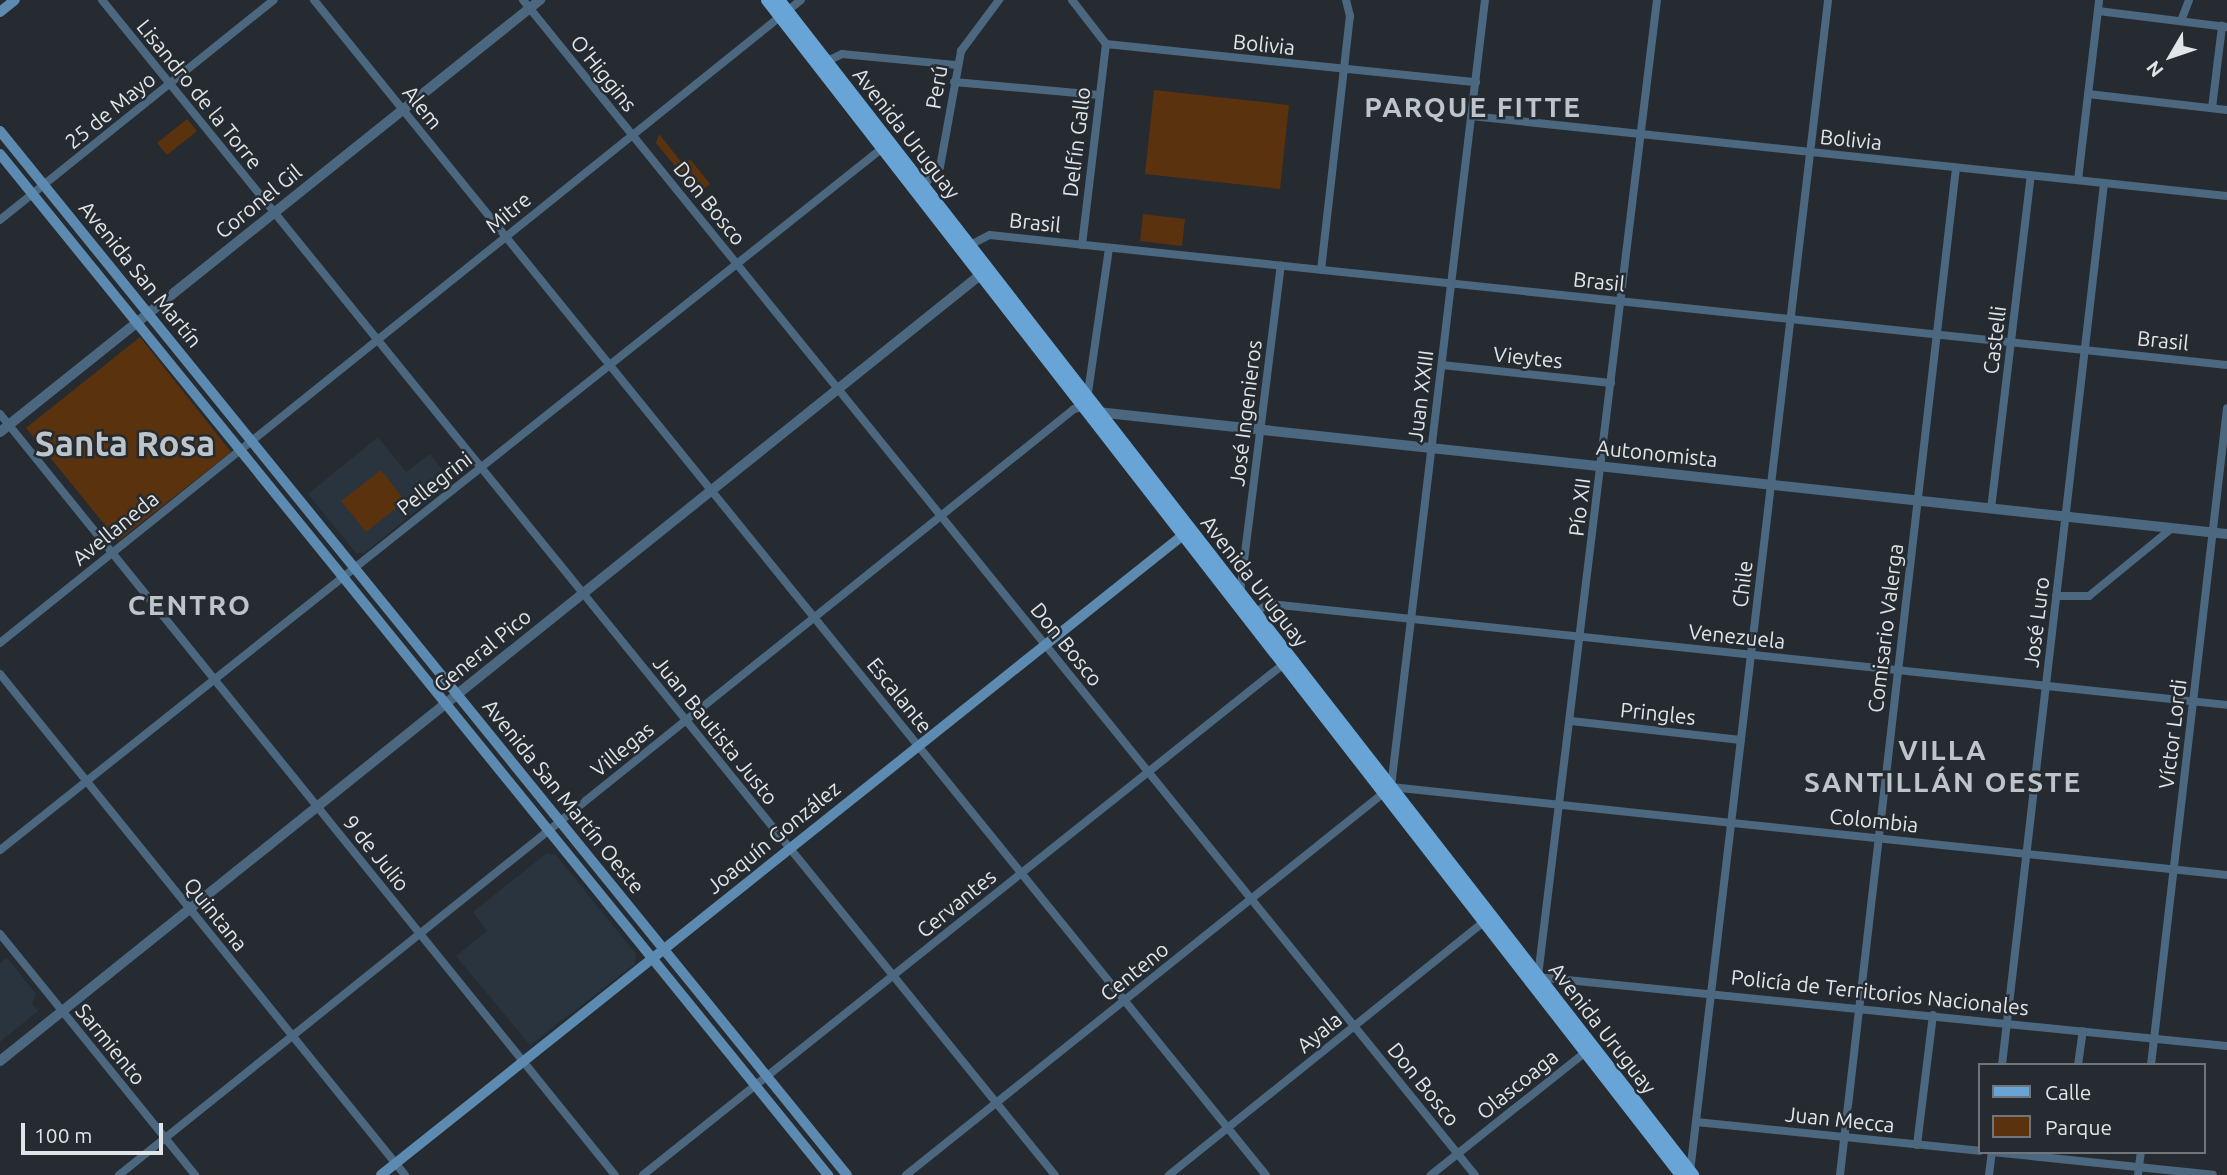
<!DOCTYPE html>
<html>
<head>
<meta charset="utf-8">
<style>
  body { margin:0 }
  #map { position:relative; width:2227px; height:1175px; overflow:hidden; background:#252b30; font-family:Ubuntu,sans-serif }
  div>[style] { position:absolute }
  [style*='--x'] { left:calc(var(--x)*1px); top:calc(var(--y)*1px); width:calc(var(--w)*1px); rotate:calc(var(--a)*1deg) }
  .built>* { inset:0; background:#29343e }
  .green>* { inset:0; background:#5a320e }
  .minor>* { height:8px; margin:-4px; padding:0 4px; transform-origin:4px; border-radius:4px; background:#4b6880 }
  .tertiary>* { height:10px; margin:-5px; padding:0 5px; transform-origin:5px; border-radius:5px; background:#4b6880 }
  .secondary>* { height:10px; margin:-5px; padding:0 5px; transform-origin:5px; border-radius:5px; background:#5c8ab0 }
  .primary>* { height:12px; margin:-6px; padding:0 6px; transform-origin:6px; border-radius:6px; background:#68a4d5 }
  span { translate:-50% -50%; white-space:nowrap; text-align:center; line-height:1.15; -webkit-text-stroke:5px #252b30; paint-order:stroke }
  .street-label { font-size:21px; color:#e1e5e8 }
  .district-label { font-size:28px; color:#bdc5cb; font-weight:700; letter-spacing:2px }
  .town-label { font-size:35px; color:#bdc5cb; font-weight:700 }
  .legend { position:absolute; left:1978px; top:1063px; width:228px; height:91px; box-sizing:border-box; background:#252b30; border:2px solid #70757a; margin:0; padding:9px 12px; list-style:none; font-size:21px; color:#e1e5e8 }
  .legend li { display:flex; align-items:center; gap:14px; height:35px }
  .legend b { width:35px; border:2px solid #70757a }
  .north { position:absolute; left:2136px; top:21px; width:70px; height:70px; -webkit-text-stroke:5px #252b30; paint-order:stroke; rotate:231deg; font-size:19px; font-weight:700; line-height:28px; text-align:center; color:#e1e5e8 }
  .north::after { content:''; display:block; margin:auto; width:24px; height:32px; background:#e1e5e8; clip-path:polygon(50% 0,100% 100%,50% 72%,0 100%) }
  .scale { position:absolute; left:21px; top:1123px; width:142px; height:32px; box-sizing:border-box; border:4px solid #e1e5e8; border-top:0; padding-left:9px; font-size:21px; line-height:24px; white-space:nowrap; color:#e1e5e8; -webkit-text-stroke:5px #252b30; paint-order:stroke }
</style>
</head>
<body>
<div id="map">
  <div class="built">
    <div style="clip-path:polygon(378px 437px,406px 472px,430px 454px,452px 482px,364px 553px,356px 553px,308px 494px)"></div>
    <div style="clip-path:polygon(547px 853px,556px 855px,636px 954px,635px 964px,530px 1045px,456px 956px,487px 931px,473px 912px)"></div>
    <div style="clip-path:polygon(7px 958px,36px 994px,32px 1004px,38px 1011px,0 1042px,0 963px)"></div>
  </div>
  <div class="green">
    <div style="clip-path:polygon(1154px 90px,1289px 105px,1280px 189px,1145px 174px)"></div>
    <div style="clip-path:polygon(187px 119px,197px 131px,167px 155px,157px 143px)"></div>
    <div style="clip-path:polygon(659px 134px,683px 164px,690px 159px,710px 184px,698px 194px,656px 143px)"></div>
    <div style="clip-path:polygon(1143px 214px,1185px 219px,1182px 246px,1140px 241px)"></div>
    <div style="clip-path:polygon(140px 337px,231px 452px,118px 541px,26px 428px)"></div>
    <div style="clip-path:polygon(381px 470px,405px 501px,366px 532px,341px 501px)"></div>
  </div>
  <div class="minor">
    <div style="--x:102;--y:0;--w:1513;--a:50.96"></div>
    <div style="--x:314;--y:0;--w:1512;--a:50.99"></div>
    <div style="--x:523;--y:0;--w:1512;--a:50.99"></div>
    <div style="--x:1072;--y:0;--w:56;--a:52.3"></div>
    <div style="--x:2098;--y:11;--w:130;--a:7.1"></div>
    <div style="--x:2181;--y:21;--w:22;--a:-69"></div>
    <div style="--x:1106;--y:44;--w:372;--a:5.9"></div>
    <div style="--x:827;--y:61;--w:17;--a:-25"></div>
    <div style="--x:842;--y:54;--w:116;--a:5.5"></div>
    <div style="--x:954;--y:82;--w:146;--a:5.1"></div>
    <div style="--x:2088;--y:94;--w:140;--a:6.6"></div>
    <div style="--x:2212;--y:108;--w:83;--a:-83"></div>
    <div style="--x:1471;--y:116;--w:760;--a:6.04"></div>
    <div style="--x:2078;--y:180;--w:181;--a:-83.3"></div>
    <div style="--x:923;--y:186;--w:25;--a:-48"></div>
    <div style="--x:940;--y:167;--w:118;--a:-79.7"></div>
    <div style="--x:961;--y:51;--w:64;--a:-53.3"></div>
    <div style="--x:0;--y:220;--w:351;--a:-38.8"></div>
    <div style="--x:970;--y:245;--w:22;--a:-27"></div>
    <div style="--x:990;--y:235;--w:1244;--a:6"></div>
    <div style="--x:1082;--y:245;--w:202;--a:-83.2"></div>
    <div style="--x:1321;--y:270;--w:256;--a:-83.5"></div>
    <div style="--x:1350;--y:16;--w:16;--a:-104"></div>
    <div style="--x:1442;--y:365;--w:170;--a:6.1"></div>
    <div style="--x:0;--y:414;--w:978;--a:51.06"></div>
    <div style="--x:1991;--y:509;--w:336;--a:-83.2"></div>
    <div style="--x:1240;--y:593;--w:330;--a:-82.9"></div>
    <div style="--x:2056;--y:596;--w:33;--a:0"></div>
    <div style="--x:2089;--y:596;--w:107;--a:-39.3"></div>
    <div style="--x:1251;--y:614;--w:21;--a:-28"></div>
    <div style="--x:1270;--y:604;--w:962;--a:6.02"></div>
    <div style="--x:0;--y:643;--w:1027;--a:-38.76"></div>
    <div style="--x:0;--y:674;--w:644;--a:51.05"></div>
    <div style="--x:1571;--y:721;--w:171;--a:6.4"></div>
    <div style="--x:1391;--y:787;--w:841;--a:6.01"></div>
    <div style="--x:0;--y:850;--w:1131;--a:-38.5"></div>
    <div style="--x:0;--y:934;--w:310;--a:51"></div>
    <div style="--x:1538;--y:976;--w:983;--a:-83.05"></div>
    <div style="--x:1537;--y:977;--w:693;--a:5.71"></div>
    <div style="--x:2002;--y:1065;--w:888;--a:-83.4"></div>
    <div style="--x:2078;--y:1065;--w:34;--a:-82"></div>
    <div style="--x:2151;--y:1065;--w:661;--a:-83.4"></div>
    <div style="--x:1696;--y:1122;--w:285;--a:5.8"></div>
    <div style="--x:1917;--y:1145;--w:131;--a:-83"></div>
    <div style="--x:1992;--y:1152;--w:222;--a:5.9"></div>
    <div style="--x:1690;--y:1172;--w:1180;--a:-83.28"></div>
    <div style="--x:119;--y:1175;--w:1224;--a:-38.73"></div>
    <div style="--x:1074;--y:409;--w:12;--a:-14"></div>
    <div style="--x:1086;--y:406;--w:160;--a:-81.7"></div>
    <div style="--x:643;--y:1175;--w:823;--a:-38.58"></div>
    <div style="--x:906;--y:1175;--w:621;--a:-38.66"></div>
    <div style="--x:1391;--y:787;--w:793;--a:-83.19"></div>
    <div style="--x:1169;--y:1175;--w:407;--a:-38.8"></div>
    <div style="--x:1431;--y:1175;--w:201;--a:-38.5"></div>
    <div style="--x:1840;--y:1175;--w:1014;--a:-83.43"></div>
    <div style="--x:1989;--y:1175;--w:23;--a:-83"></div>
    <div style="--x:2138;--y:1175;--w:23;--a:-83"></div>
  </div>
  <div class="tertiary">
    <div style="--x:1097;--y:412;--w:1137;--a:6.16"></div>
    <div style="--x:0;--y:432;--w:692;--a:-38.66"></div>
    <div style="--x:0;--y:1061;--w:1263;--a:-38.73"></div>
  </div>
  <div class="secondary">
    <div style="--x:0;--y:12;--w:19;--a:-39"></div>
    <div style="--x:0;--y:131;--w:1344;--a:50.95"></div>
    <div style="--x:0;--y:154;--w:1315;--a:50.96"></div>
    <div style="--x:381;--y:1175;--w:1032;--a:-38.59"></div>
  </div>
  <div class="primary">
    <div style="--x:767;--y:0;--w:1489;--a:52.12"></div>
    <div style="--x:779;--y:0;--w:1489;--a:52.12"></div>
  </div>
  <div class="street-label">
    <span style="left:1264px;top:44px;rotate:6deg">Bolivia</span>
    <span style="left:604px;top:73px;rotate:51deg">O'Higgins</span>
    <span style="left:936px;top:87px;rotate:-80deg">Perú</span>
    <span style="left:200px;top:94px;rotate:51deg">Lisandro de la Torre</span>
    <span style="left:423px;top:107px;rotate:51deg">Alem</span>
    <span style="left:110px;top:110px;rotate:-39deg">25 de Mayo</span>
    <span style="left:907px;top:133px;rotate:52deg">Avenida Uruguay</span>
    <span style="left:1851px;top:139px;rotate:6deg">Bolivia</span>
    <span style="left:1076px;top:142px;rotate:-83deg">Delfín Gallo</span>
    <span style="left:258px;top:201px;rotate:-39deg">Coronel Gil</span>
    <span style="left:710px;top:203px;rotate:51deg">Don Bosco</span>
    <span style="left:508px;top:212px;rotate:-39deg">Mitre</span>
    <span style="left:1035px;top:222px;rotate:6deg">Brasil</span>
    <span style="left:141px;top:274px;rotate:51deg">Avenida San Martín</span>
    <span style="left:1599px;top:281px;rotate:6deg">Brasil</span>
    <span style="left:1994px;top:340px;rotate:-83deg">Castelli</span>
    <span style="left:2163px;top:340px;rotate:6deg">Brasil</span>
    <span style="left:1528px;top:357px;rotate:6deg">Vieytes</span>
    <span style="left:1420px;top:396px;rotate:-83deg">Juan XXIII</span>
    <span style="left:1245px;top:413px;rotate:-83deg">José Ingenieros</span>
    <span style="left:1657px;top:453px;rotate:6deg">Autonomista</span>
    <span style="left:434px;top:483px;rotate:-38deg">Pellegrini</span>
    <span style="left:1579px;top:507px;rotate:-83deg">Pío XII</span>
    <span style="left:115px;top:528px;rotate:-39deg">Avellaneda</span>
    <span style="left:1255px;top:581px;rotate:52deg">Avenida Uruguay</span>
    <span style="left:1742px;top:584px;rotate:-83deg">Chile</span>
    <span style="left:2036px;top:622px;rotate:-83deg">José Luro</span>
    <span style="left:1885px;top:628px;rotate:-83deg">Comisario Valerga</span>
    <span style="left:1737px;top:636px;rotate:6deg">Venezuela</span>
    <span style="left:1067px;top:644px;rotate:51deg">Don Bosco</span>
    <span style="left:482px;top:650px;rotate:-39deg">General Pico</span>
    <span style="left:900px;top:695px;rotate:51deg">Escalante</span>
    <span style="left:1658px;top:713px;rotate:6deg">Pringles</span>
    <span style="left:716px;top:730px;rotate:51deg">Juan Bautista Justo</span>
    <span style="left:2172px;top:734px;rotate:-83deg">Víctor Lordi</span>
    <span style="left:622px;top:749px;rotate:-39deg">Villegas</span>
    <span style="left:564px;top:796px;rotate:51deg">Avenida San Martín Oeste</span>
    <span style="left:1874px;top:820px;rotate:6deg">Colombia</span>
    <span style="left:773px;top:837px;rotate:-39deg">Joaquín González</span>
    <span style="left:377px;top:853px;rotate:51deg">9 de Julio</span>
    <span style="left:956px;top:903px;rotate:-39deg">Cervantes</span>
    <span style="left:216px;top:914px;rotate:51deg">Quintana</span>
    <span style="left:1134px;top:971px;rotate:-39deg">Centeno</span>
    <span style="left:1880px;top:992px;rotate:6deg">Policía de Territorios Nacionales</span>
    <span style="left:1603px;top:1028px;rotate:52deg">Avenida Uruguay</span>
    <span style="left:1319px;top:1032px;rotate:-39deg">Ayala</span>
    <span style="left:111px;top:1044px;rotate:51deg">Sarmiento</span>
    <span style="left:1424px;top:1084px;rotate:51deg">Don Bosco</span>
    <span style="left:1517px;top:1084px;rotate:-39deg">Olascoaga</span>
    <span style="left:1840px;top:1119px;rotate:6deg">Juan Mecca</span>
  </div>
  <div class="district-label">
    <span style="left:1473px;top:107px">PARQUE FITTE</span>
    <span style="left:190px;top:605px">CENTRO</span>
    <span style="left:1943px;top:766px">VILLA<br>SANTILLÁN OESTE</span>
  </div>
  <div class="town-label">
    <span style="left:125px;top:443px">Santa Rosa</span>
  </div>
  <ul class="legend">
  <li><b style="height:9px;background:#68a4d5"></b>Calle</li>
  <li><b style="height:19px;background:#5a320e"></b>Parque</li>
  </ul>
  <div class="north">N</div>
  <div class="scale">100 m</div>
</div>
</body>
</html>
